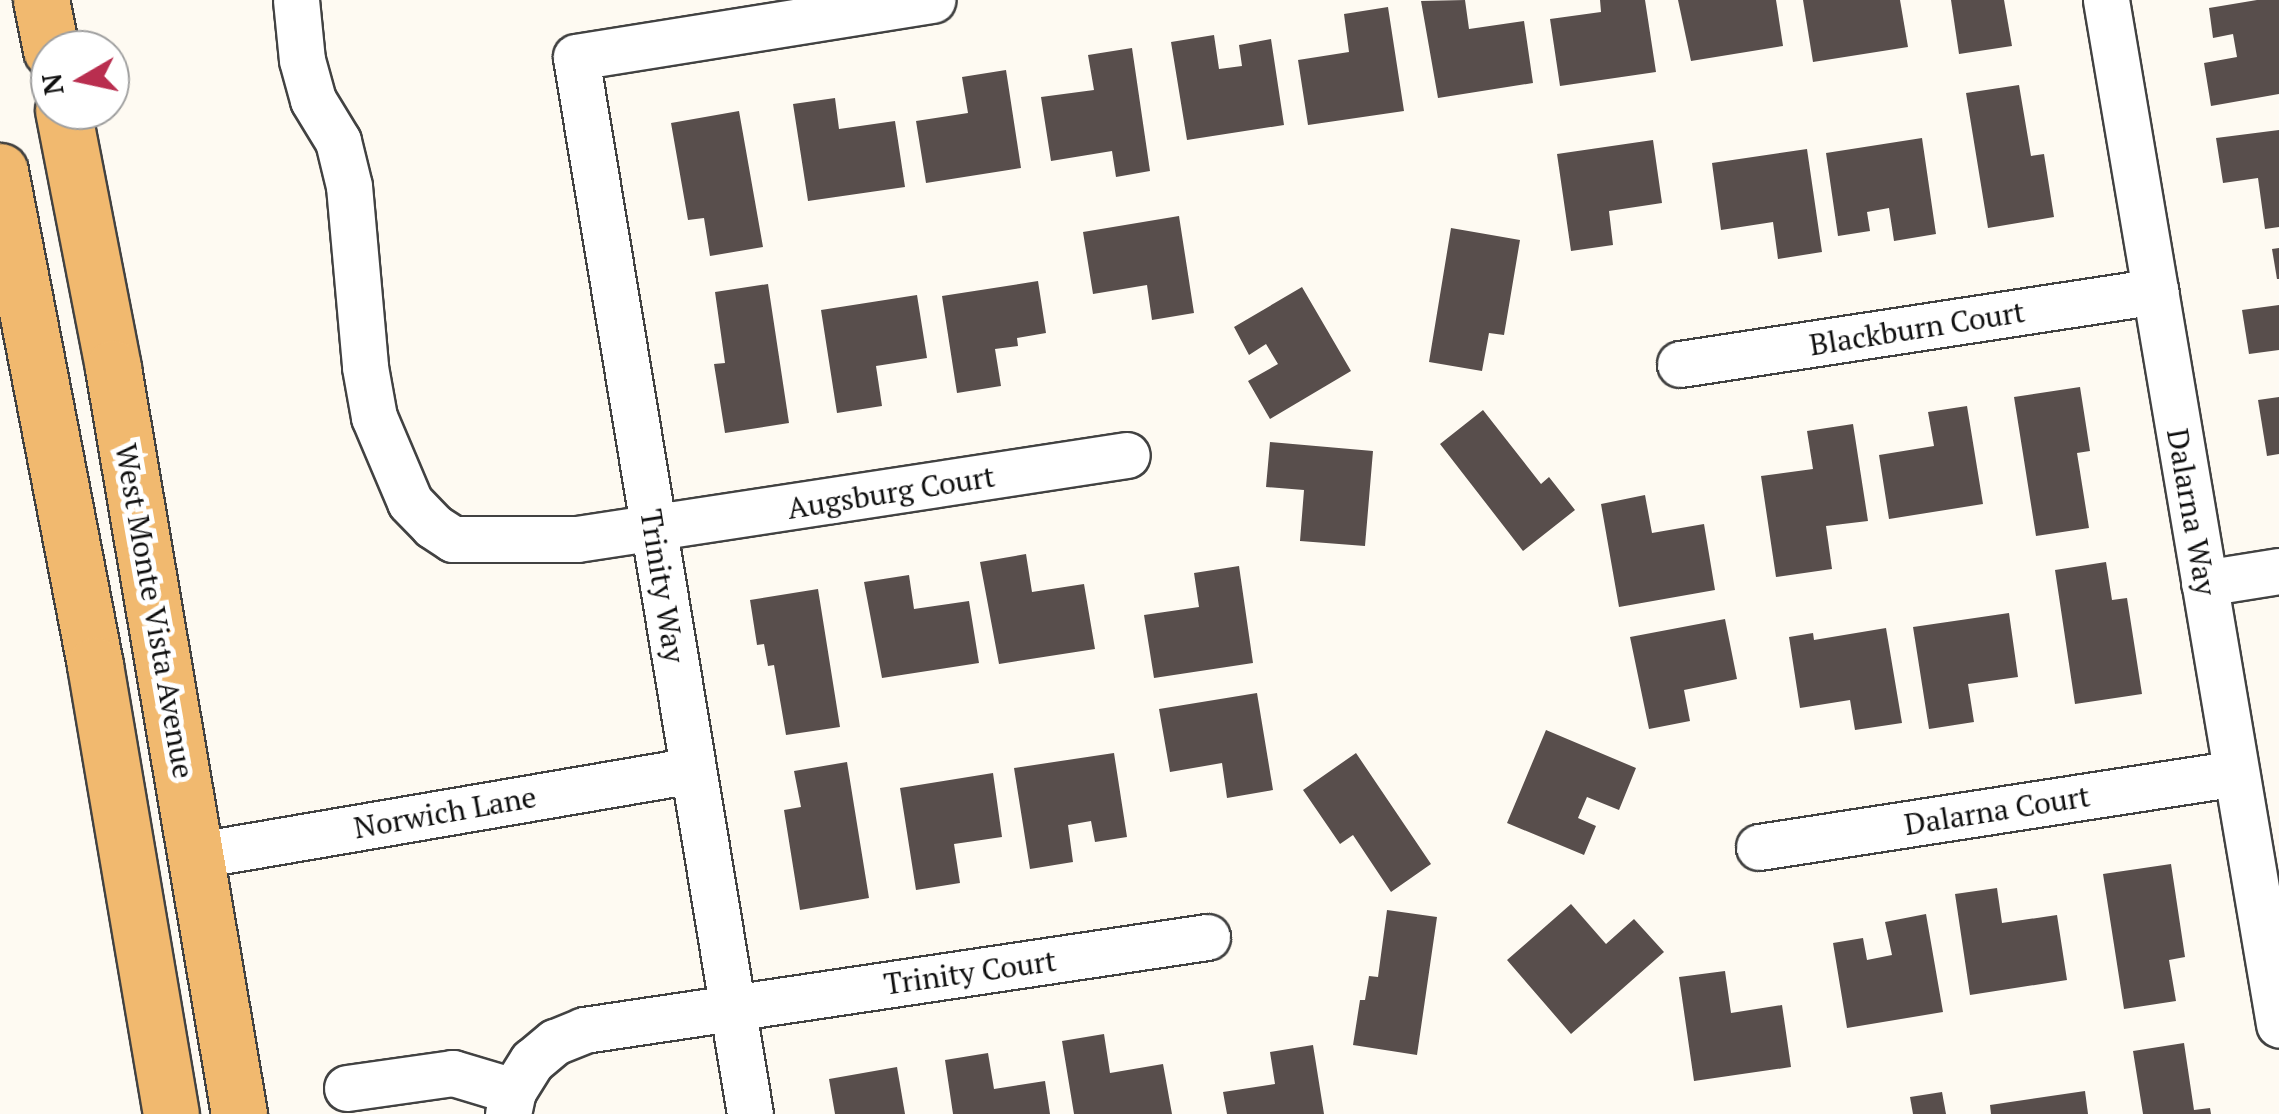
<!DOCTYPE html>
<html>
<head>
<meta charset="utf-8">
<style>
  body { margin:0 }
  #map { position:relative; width:2279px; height:1114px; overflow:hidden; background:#fefaf2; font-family:"PT Serif",serif }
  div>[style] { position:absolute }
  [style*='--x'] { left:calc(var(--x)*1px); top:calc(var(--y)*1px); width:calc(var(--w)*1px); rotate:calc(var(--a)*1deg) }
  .building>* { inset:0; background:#584e4c }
  .roads { filter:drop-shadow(2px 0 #424242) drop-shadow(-2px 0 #424242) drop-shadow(0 2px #424242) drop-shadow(0 -2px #424242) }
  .minor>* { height:45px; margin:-22.5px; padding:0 22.5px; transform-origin:22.5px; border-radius:22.5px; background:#fff }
  .major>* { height:55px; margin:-27.5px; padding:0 27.5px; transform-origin:27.5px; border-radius:27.5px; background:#f1b96f }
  span { translate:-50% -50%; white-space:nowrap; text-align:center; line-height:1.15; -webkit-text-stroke:10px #fff; paint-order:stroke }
  .street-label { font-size:30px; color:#0f0f0f }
  .north { position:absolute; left:30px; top:30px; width:100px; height:100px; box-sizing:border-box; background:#fff; border:2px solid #9f9f9f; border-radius:50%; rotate:261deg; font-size:28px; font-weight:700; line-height:40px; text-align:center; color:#0f0f0f }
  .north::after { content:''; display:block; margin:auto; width:35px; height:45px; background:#b92e4f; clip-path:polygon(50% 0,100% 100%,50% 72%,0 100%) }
</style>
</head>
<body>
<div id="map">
  <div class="building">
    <div style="clip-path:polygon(1465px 0,1469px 29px,1524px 21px,1533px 83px,1438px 98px,1421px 1px)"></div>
    <div style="clip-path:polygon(1600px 0,1645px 0,1656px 72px,1560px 86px,1550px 19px,1601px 12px)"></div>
    <div style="clip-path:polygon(1678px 0,1776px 0,1783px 46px,1691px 61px)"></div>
    <div style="clip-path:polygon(1803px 0,1900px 0,1908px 47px,1813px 62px)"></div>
    <div style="clip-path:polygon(1951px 0,2004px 0,2012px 46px,1959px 54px)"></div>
    <div style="clip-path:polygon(2257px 0,2279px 0,2279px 94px,2211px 106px,2204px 63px,2237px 57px,2233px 34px,2213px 38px,2209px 8px)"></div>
    <div style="clip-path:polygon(1388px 7px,1404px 111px,1308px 125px,1298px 60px,1349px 52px,1344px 14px)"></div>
    <div style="clip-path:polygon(1214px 35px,1219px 69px,1242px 66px,1239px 45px,1271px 39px,1284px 125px,1187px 140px,1171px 42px)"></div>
    <div style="clip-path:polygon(1132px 48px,1150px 171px,1116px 177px,1112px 151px,1051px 161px,1041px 97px,1094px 90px,1088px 55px)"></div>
    <div style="clip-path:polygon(1006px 70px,1021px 168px,926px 183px,916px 121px,968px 113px,962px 77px)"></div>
    <div style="clip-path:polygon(2019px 85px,2031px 156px,2044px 154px,2054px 217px,1988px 228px,1966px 93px)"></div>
    <div style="clip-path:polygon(835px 98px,839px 129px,895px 121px,905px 187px,808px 201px,793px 104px)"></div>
    <div style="clip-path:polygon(739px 111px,763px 247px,710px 256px,704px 218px,688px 220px,671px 123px)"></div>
    <div style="clip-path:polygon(2279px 130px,2279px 227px,2265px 229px,2258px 178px,2223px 183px,2216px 138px)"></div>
    <div style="clip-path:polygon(1922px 138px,1936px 234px,1894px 241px,1889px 208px,1867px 212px,1870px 231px,1838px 236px,1826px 153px)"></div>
    <div style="clip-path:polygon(1653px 140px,1662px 203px,1609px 211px,1613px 245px,1571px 251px,1557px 154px)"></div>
    <div style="clip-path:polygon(1807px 149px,1822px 252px,1778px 259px,1773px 222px,1721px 230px,1712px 163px)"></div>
    <div style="clip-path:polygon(1179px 216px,1194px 313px,1152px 320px,1147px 285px,1093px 294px,1083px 232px)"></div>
    <div style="clip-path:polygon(1451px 228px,1520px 240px,1504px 335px,1489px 333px,1482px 371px,1429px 362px)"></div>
    <div style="clip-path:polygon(2279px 248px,2279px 279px,2277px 279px,2272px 249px)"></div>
    <div style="clip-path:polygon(1038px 281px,1046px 333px,1017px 338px,1018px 346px,995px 349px,1001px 386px,957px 393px,942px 296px)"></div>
    <div style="clip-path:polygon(768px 284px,789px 423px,725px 433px,714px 364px,725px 363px,715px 292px)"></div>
    <div style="clip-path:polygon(1302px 287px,1351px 371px,1270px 419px,1248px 381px,1278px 364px,1266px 344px,1249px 355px,1234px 327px)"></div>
    <div style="clip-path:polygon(917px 295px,927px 358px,876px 366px,882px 406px,837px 413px,821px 310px)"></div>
    <div style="clip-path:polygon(2279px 305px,2279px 350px,2249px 354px,2242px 310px)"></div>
    <div style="clip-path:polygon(2080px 387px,2090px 451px,2077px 453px,2089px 528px,2036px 536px,2014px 397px)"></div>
    <div style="clip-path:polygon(2279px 397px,2279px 454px,2267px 456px,2258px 400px)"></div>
    <div style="clip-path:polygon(1967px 406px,1983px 504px,1889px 519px,1879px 455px,1934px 446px,1928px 412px)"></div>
    <div style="clip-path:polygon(1483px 410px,1541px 484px,1549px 477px,1575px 510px,1523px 551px,1440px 444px)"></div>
    <div style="clip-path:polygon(1853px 424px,1868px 521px,1826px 526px,1832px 569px,1776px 577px,1761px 476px,1813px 469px,1807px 431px)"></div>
    <div style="clip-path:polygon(1270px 442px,1373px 451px,1365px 546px,1300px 541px,1304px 490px,1266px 487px)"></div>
    <div style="clip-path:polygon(1645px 495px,1652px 533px,1704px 524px,1715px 590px,1619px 607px,1601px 504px)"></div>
    <div style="clip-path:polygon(1026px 554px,1032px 592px,1084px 584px,1095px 649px,999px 664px,980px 562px)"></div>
    <div style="clip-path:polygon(2106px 562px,2112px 600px,2127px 598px,2142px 694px,2075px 704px,2055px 570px)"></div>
    <div style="clip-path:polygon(1239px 566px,1253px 663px,1154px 678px,1144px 615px,1199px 607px,1194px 573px)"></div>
    <div style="clip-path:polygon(909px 575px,914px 609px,969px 601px,979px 663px,882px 678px,864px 582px)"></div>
    <div style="clip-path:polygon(818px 589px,840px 727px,786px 735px,774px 665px,768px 666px,764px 644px,757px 645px,750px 600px)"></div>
    <div style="clip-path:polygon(2009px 613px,2018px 677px,1968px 684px,1974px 722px,1929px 729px,1913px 627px)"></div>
    <div style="clip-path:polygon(1725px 619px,1737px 679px,1684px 690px,1690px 721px,1649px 729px,1630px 637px)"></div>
    <div style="clip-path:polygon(1886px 628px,1902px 723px,1855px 730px,1850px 700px,1800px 708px,1789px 637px,1813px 633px,1814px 640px)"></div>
    <div style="clip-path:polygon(1257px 693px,1273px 790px,1227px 798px,1222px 763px,1170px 772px,1159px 709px)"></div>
    <div style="clip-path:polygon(1546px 730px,1636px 768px,1619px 810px,1587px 797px,1578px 818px,1596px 826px,1584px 855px,1507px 823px)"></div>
    <div style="clip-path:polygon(1114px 753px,1127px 837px,1095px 842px,1091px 821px,1068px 825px,1073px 862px,1030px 869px,1014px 768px)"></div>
    <div style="clip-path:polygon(1356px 753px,1431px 864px,1391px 892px,1353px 835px,1340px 844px,1303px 790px)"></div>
    <div style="clip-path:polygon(847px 762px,869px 898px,800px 910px,784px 810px,801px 807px,794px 771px)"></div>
    <div style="clip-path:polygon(993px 773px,1002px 837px,954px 844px,960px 883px,916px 890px,900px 788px)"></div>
    <div style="clip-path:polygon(2171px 864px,2185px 957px,2169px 960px,2176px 1001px,2124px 1009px,2103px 874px)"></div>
    <div style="clip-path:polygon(1997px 888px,2002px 923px,2057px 915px,2067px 980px,1970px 995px,1955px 894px)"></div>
    <div style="clip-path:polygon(1571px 904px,1606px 944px,1634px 919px,1664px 952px,1571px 1034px,1507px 960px)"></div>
    <div style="clip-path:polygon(1387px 910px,1437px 917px,1417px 1055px,1353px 1045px,1360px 1000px,1365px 1000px,1369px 976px,1378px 977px)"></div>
    <div style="clip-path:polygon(1926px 914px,1943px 1012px,1847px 1028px,1833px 943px,1863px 938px,1867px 960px,1892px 955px,1885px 922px)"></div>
    <div style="clip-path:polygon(1725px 971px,1731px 1013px,1782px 1005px,1791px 1067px,1694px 1081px,1679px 977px)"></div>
    <div style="clip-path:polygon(1104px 1034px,1110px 1073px,1163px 1064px,1172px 1114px,1074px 1114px,1062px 1041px)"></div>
    <div style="clip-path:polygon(2184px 1043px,2194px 1110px,2210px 1108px,2211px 1114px,2143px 1114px,2133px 1051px)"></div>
    <div style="clip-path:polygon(1313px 1045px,1324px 1114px,1227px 1114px,1223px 1092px,1275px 1084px,1270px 1052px)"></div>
    <div style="clip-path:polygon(988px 1053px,994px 1089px,1045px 1081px,1050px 1114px,953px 1114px,945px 1060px)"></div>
    <div style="clip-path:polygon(897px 1067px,905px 1114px,835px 1114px,829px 1079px)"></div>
    <div style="clip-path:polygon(2085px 1091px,2088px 1114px,1991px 1114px,1990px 1105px)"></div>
    <div style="clip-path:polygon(1942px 1092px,1946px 1114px,1913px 1114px,1910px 1097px)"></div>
  </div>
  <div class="roads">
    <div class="minor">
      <div style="--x:296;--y:0;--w:60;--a:84.3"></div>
      <div style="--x:302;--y:60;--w:41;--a:74.6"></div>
      <div style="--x:313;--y:100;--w:48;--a:58.6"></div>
      <div style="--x:338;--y:141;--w:46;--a:76.3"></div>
      <div style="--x:349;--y:186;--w:182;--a:84.9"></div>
      <div style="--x:365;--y:367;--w:51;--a:79.8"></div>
      <div style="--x:374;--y:417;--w:92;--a:67"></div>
      <div style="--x:410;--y:502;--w:33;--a:46"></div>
      <div style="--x:433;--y:526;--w:24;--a:33"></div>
      <div style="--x:453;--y:539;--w:124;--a:0"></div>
      <div style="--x:577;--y:539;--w:556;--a:-8.68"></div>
      <div style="--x:2106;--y:0;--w:1039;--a:80.41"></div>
      <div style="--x:1680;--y:364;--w:481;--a:-8.7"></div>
      <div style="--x:2204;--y:583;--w:76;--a:-9.1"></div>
      <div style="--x:1759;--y:847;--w:482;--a:-8.8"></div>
      <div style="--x:198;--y:855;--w:502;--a:-9.74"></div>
      <div style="--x:347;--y:1088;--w:107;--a:-8.1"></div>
      <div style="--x:453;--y:1073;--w:63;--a:16.7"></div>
      <div style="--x:508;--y:1114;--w:24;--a:-78"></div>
      <div style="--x:513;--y:1091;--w:36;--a:-58"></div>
      <div style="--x:532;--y:1061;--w:30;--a:-40"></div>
      <div style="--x:555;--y:1042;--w:31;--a:-22"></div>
      <div style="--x:584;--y:1030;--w:630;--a:-8.49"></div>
      <div style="--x:750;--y:1114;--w:1071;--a:-99.35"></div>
      <div style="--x:576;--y:57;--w:361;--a:-9.1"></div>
    </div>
    <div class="major">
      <div style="--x:41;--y:0;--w:51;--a:78.7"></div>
      <div style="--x:63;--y:110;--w:263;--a:79"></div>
      <div style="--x:113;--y:368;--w:757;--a:80.41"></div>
      <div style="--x:0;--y:171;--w:503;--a:79.11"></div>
      <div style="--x:95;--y:665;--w:455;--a:80.4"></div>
    </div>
  </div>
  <div class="street-label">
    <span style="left:1917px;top:328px;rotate:-9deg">Blackburn Court</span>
    <span style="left:891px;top:492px;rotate:-9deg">Augsburg Court</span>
    <span style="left:2192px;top:512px;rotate:80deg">Dalarna Way</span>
    <span style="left:663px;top:586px;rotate:81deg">Trinity Way</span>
    <span style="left:155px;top:611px;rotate:80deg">West Monte Vista Avenue</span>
    <span style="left:1997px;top:810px;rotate:-9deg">Dalarna Court</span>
    <span style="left:445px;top:812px;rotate:-10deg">Norwich Lane</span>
    <span style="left:970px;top:972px;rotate:-8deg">Trinity Court</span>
  </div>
  <div class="north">N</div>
</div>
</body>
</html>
